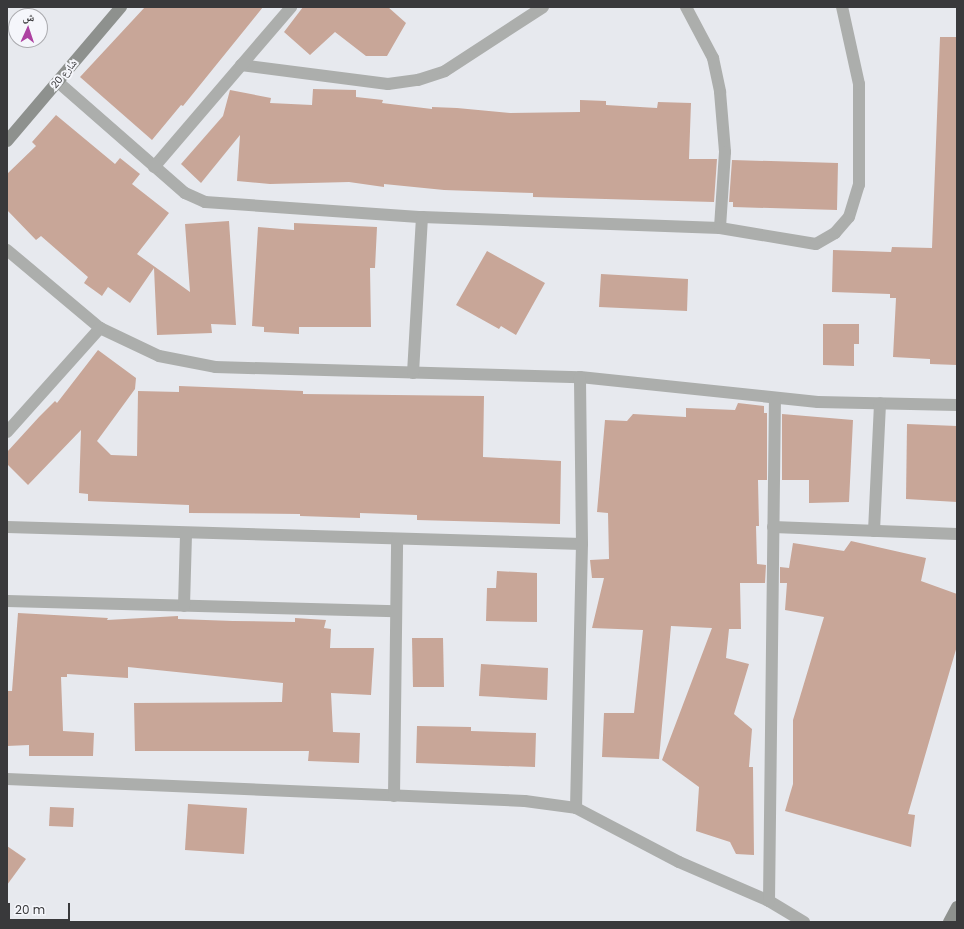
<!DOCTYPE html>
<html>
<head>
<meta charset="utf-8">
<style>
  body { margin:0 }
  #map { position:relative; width:964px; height:929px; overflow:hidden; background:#e7e9ee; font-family:Poppins,"Noto Naskh Arabic",sans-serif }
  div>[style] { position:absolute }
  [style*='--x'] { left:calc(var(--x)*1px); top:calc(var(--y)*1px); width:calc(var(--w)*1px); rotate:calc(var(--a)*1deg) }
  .building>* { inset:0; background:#c8a698 }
  .street>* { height:12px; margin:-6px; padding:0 6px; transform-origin:6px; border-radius:6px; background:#acaeac }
  .secondary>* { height:12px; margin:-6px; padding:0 6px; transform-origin:6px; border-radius:6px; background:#8e918e }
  span { translate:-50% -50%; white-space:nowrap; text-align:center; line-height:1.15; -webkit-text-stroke:4px #f5f6fb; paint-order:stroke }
  .street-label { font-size:10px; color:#39393b }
  .frame { position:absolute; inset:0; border:8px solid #39393b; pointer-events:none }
  .north { position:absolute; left:8px; top:8px; width:40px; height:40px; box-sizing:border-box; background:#f5f6fb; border:1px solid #aaaaae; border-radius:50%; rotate:3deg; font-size:11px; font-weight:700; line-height:16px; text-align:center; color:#39393b }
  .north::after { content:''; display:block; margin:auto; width:14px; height:18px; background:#ad42a2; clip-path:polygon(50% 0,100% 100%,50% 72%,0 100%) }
  .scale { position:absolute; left:8px; top:903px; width:62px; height:18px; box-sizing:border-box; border:2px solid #39393b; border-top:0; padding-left:5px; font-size:12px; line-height:14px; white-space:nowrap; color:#39393b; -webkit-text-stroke:3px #f5f6fb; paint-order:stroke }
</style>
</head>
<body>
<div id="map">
  <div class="building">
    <div style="clip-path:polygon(145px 7px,263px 7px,183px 106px,181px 105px,152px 140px,80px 77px)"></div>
    <div style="clip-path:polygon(303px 7px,388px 7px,406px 23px,387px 56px,366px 56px,335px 32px,310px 55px,284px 32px)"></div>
    <div style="clip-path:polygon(940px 37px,957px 37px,957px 365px,930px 364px,930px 359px,893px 357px,896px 298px,890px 298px,890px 294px,832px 292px,833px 250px,891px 252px,892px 247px,932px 248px)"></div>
    <div style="clip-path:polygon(313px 89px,356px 90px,356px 97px,383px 100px,382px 103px,432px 109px,432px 107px,457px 108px,510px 113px,580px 112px,580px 100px,606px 101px,606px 105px,657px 108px,658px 102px,691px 103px,689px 159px,717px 159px,714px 202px,533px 197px,533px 193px,444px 190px,384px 184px,384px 187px,349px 182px,270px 184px,237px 181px,240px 135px,201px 183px,181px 164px,223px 116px,230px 90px,271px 98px,270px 103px,312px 105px)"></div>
    <div style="clip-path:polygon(56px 115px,115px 164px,120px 158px,140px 174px,132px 184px,169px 213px,137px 254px,190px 292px,185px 224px,229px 221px,236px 325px,211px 324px,212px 333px,157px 335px,154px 268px,130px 303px,108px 287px,102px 296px,84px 283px,88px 277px,41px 236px,36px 240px,7px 210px,7px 174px,36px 146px,32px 142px)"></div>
    <div style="clip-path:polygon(732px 160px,838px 163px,837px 210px,733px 207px,733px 202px,729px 202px)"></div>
    <div style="clip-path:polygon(294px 223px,377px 227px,375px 268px,370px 268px,371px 327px,299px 327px,299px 334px,264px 332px,264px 327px,252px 326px,258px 227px,294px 230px)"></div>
    <div style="clip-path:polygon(487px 251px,545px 283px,516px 335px,501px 326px,499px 329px,456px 305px)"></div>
    <div style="clip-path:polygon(601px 274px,688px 279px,687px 311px,599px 307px)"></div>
    <div style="clip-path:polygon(823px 324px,859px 324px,859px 344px,854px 344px,854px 366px,823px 365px)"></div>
    <div style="clip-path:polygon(98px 350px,136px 378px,135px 389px,97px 441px,111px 455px,137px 456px,138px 391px,179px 392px,179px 386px,303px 391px,303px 394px,484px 396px,483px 457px,561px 461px,560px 524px,417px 520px,417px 515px,360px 513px,360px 518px,300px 516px,300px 514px,189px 513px,189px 505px,88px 501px,88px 494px,79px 493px,81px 430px,28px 485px,7px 464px,7px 452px,39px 417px,55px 401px,57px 403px)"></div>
    <div style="clip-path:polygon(738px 403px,764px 406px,764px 413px,767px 413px,767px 480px,758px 480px,759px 526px,756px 526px,757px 564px,766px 565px,765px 583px,740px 583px,741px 629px,729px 629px,726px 658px,749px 664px,734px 714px,752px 729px,749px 767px,753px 767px,754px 855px,736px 854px,730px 842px,696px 831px,699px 787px,662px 760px,712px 628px,671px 626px,659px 759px,602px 757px,604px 713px,634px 713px,643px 630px,592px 628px,604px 578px,592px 578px,590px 560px,609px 559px,608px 513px,597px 512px,605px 420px,627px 421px,633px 414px,686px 417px,686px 408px,735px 410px)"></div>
    <div style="clip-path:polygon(782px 414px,853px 420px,849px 502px,809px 503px,809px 480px,782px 480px)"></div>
    <div style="clip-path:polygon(907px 424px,957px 426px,957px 502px,906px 499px)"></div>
    <div style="clip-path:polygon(851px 541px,926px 558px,921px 581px,957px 594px,957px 646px,908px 814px,915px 815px,911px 847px,785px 811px,793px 784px,793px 720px,824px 617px,785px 610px,787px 583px,780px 583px,780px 567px,789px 568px,793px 543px,844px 551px)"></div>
    <div style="clip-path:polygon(497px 571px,537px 573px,537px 622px,486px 621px,487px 588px,496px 588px)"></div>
    <div style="clip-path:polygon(18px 613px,108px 618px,107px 620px,178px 616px,178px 619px,233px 621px,295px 622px,295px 618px,326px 620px,324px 628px,331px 629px,330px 648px,374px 648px,371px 695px,331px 693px,333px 732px,360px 733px,359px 763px,308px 761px,309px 751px,135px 751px,134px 703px,282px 702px,283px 683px,128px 667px,128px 678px,67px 674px,67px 677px,61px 677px,63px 731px,94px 733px,93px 756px,29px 756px,29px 745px,7px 746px,7px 691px,12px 691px)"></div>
    <div style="clip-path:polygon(412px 638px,443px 638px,444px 687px,413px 687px)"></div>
    <div style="clip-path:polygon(481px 664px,548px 668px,547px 700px,479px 696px)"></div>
    <div style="clip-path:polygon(417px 726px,471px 727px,471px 731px,536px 733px,535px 767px,416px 763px)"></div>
    <div style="clip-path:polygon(188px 804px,247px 808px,244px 854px,185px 850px)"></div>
    <div style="clip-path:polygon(50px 807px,74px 808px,73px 827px,49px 826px)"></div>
    <div style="clip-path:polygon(7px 846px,26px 859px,7px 885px)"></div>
  </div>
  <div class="street">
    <div style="--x:686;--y:7;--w:58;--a:62.1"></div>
    <div style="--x:713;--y:58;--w:35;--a:78"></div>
    <div style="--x:720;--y:92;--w:60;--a:85.2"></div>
    <div style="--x:725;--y:152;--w:76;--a:93.8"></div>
    <div style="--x:241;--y:65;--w:148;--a:7.4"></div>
    <div style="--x:388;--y:84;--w:30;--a:-8"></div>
    <div style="--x:418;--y:80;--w:28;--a:-18"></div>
    <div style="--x:445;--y:71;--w:117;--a:-33.1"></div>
    <div style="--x:58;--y:82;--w:169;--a:41.2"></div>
    <div style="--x:185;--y:193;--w:22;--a:24"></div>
    <div style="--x:205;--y:202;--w:218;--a:4"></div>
    <div style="--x:422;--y:217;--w:298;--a:2.1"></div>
    <div style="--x:720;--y:228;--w:97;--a:9.5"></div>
    <div style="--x:816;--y:244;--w:22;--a:-30"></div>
    <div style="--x:835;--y:233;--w:21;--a:-49"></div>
    <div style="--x:849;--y:217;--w:34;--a:-73"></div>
    <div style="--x:859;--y:185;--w:101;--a:-90"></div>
    <div style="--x:859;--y:84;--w:79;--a:-102.4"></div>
    <div style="--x:154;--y:167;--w:211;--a:-49.4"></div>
    <div style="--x:7;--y:250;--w:121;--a:40"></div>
    <div style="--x:100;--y:328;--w:65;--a:25.4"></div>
    <div style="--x:159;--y:356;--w:57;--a:11.1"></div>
    <div style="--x:215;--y:367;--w:365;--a:1.6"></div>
    <div style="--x:580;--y:377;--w:239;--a:6"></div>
    <div style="--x:818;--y:402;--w:139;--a:1.2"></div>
    <div style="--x:413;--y:373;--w:156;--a:-86.7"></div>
    <div style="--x:7;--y:432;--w:140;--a:-48.2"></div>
    <div style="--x:7;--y:527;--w:575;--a:1.69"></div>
    <div style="--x:773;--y:527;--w:184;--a:2.2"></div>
    <div style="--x:874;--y:531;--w:128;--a:-87.3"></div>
    <div style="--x:7;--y:601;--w:389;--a:1.5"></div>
    <div style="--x:184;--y:606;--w:73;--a:-88.4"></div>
    <div style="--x:7;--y:779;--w:518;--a:2.43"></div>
    <div style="--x:525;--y:801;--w:51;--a:7.8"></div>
    <div style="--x:576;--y:808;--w:116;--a:27.7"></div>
    <div style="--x:679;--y:862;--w:98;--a:23.4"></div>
    <div style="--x:769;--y:901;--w:41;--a:31"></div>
    <div style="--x:394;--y:796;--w:256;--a:-89.3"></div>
    <div style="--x:576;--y:808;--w:264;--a:-88.7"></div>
    <div style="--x:582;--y:544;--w:167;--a:-90.7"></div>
    <div style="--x:769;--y:901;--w:503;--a:-89.32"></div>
  </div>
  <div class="secondary">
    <div style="--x:7;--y:141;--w:176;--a:-49.6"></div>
    <div style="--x:949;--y:922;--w:17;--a:-62"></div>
  </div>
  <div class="street-label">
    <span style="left:64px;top:74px;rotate:-50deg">شارع 20</span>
  </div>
  <div class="frame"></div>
  <div class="north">ش</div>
  <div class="scale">20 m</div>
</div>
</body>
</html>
